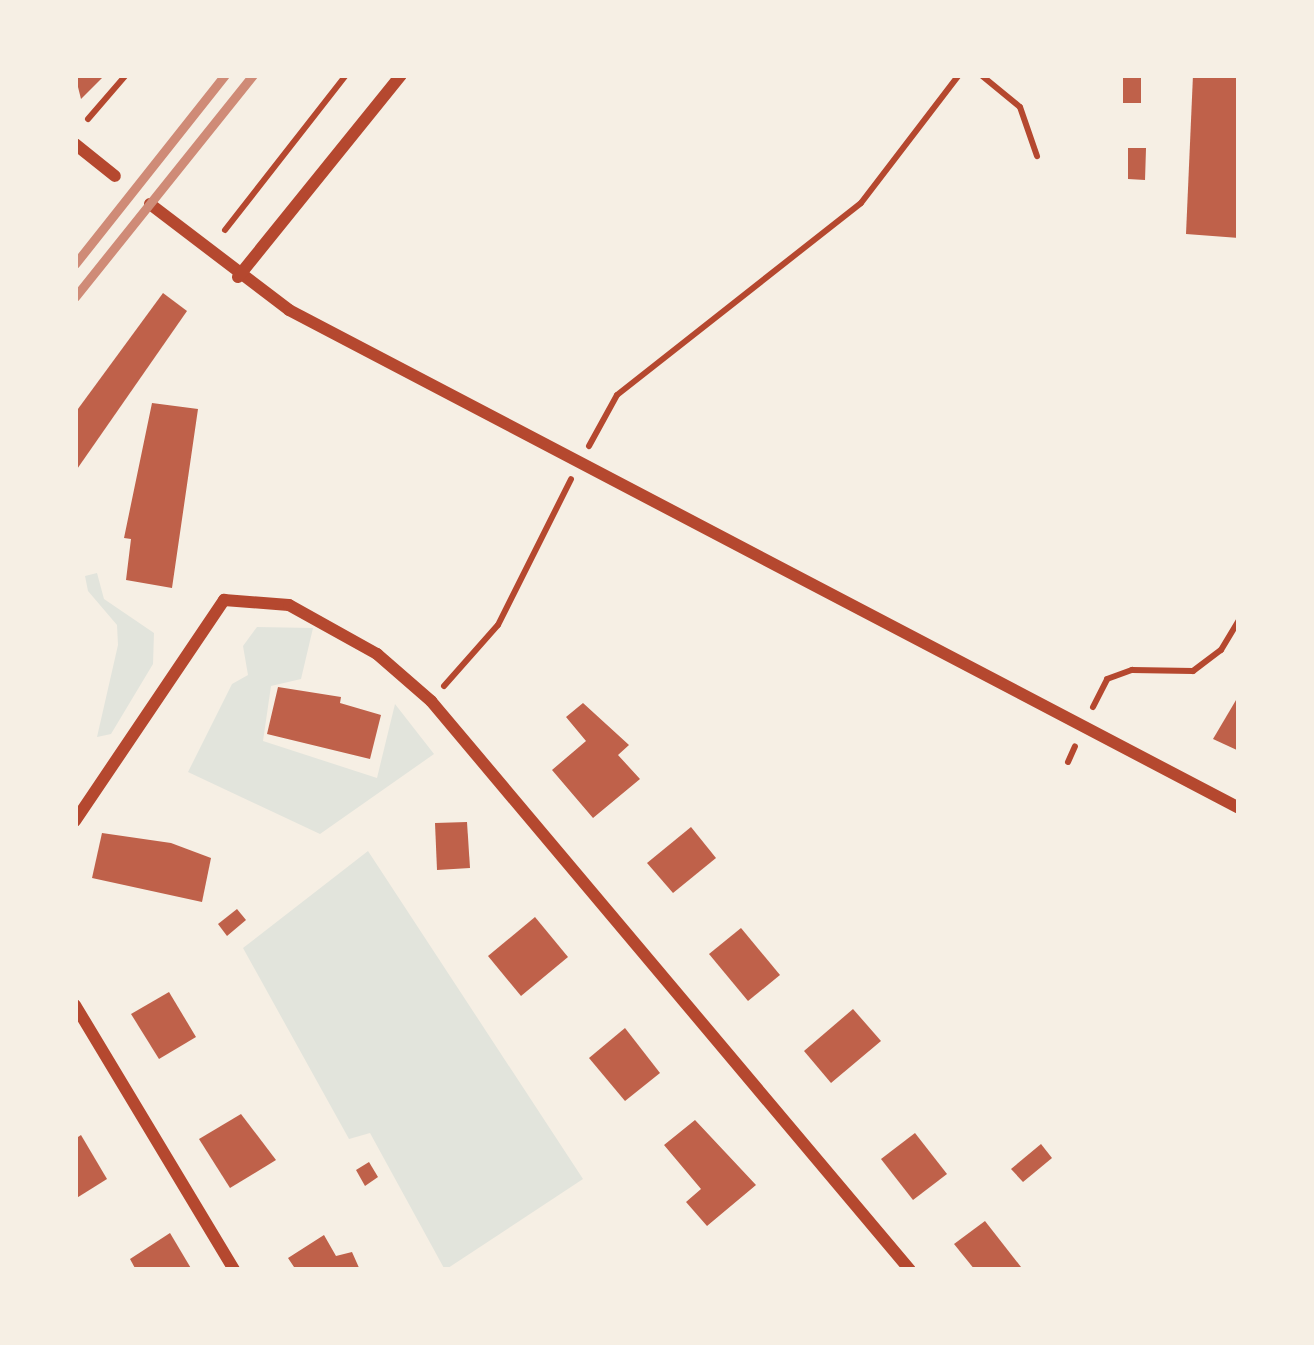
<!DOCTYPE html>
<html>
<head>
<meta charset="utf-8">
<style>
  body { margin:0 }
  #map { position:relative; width:1314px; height:1345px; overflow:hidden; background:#f6efe4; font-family:"Exo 2",sans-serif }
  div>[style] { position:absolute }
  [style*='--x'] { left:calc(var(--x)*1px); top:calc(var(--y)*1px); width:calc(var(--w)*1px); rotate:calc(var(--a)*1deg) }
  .green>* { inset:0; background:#e2e4dc }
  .building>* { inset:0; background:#bf614a }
  .path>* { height:6px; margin:-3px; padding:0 3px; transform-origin:3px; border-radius:3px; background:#b5482f }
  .minor>* { height:12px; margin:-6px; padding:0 6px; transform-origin:6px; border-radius:6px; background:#b5482f }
  .rail>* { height:9px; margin:-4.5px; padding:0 4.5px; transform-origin:4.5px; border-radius:4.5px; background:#cf8b77 }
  span { translate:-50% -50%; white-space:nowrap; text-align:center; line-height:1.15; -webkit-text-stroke:12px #f6efe4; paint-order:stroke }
  .frame { position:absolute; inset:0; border:78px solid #f6efe4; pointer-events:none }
</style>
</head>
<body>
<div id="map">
  <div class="green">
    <div style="clip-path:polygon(97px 573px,104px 599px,154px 633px,153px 664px,111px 734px,97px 737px,118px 645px,117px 625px,88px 591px,85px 576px)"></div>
    <div style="clip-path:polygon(257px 627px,313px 628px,301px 679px,271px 686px,263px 741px,377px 778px,395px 704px,434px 754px,320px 834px,188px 772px,232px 684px,248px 675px,243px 646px)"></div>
    <div style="clip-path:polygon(368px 851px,583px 1179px,445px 1270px,370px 1133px,349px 1139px,243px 948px)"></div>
  </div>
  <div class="building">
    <div style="clip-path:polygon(75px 75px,105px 75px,81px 99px)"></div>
    <div style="clip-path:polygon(1123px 75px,1141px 75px,1141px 103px,1123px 103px)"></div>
    <div style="clip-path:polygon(1193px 75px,1239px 75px,1239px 238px,1186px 234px)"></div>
    <div style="clip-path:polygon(1128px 148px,1146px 148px,1145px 180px,1128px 179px)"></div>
    <div style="clip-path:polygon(163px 293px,187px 311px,75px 472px,75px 413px)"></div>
    <div style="clip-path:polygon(152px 403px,198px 409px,172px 588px,126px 580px,131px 539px,124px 538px)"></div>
    <div style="clip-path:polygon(278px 687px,341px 697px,340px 703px,381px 715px,370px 759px,267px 734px)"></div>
    <div style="clip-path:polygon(1239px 695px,1239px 751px,1213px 739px)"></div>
    <div style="clip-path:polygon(583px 703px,629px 745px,618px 755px,640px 779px,593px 818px,552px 770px,586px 741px,566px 717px)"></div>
    <div style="clip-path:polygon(467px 822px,470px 868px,437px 870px,435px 823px)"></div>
    <div style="clip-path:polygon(691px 827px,716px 858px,673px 893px,647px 863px)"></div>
    <div style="clip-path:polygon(102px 833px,171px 843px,211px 858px,202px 902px,92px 878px)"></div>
    <div style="clip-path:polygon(237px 909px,246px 920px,227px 936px,218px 924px)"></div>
    <div style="clip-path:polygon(535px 917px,568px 957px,521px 996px,488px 956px)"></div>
    <div style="clip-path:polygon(741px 928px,780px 975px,748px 1001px,709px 954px)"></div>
    <div style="clip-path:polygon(169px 992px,196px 1037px,159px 1059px,131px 1014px)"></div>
    <div style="clip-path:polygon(853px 1009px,881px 1041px,831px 1083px,804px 1051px)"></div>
    <div style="clip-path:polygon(625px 1028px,660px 1073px,625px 1101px,589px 1058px)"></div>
    <div style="clip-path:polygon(241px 1114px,276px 1160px,230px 1188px,199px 1139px)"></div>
    <div style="clip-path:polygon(695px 1120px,756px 1185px,707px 1226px,686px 1202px,701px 1189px,664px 1145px)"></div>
    <div style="clip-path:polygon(915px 1133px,947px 1174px,913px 1200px,881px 1159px)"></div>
    <div style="clip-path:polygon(81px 1135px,107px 1179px,75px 1199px,75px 1139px)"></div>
    <div style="clip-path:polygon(1041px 1144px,1052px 1158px,1023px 1182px,1011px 1169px)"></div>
    <div style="clip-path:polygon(369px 1162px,378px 1177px,365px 1186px,356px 1170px)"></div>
    <div style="clip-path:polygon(985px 1221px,1021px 1267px,1017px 1270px,975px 1270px,954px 1244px)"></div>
    <div style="clip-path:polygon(170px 1233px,192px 1270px,136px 1270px,130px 1259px)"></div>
    <div style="clip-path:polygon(324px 1235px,336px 1256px,352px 1252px,360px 1270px,296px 1270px,288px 1258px)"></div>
  </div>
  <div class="path">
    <div style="--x:981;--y:75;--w:50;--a:39.4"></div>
    <div style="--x:1020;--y:107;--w:52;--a:70.9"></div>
    <div style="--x:88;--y:119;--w:58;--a:-49.2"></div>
    <div style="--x:225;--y:230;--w:197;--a:-52"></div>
    <div style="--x:589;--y:446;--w:58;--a:-61.2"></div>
    <div style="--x:617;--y:395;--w:310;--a:-38.2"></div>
    <div style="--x:861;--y:203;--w:161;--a:-52.6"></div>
    <div style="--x:444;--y:686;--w:81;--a:-48.5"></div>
    <div style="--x:498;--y:625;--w:163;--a:-63.4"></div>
    <div style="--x:1093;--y:707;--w:31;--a:-63"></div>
    <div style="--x:1107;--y:679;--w:27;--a:-20"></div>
    <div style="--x:1132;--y:670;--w:61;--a:0.9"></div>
    <div style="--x:1193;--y:671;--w:35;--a:-37"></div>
    <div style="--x:1221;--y:650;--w:35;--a:-59"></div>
    <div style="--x:1068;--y:762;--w:17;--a:-66"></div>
  </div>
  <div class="minor">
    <div style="--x:75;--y:144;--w:51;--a:38.7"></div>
    <div style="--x:150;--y:204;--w:175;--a:37.3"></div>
    <div style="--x:289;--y:310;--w:1073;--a:27.66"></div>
    <div style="--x:238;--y:277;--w:260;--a:-51.1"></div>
    <div style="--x:75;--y:821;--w:267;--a:-56"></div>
    <div style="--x:224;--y:600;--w:65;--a:4.4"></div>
    <div style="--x:289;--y:605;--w:101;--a:29.1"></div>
    <div style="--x:377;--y:654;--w:72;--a:41"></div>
    <div style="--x:431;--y:701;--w:744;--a:49.91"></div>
    <div style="--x:75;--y:1005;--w:309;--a:59"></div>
  </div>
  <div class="rail">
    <div style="--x:75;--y:264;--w:241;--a:-51.6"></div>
    <div style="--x:75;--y:297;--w:285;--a:-51.3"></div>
  </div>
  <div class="frame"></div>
</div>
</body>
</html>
